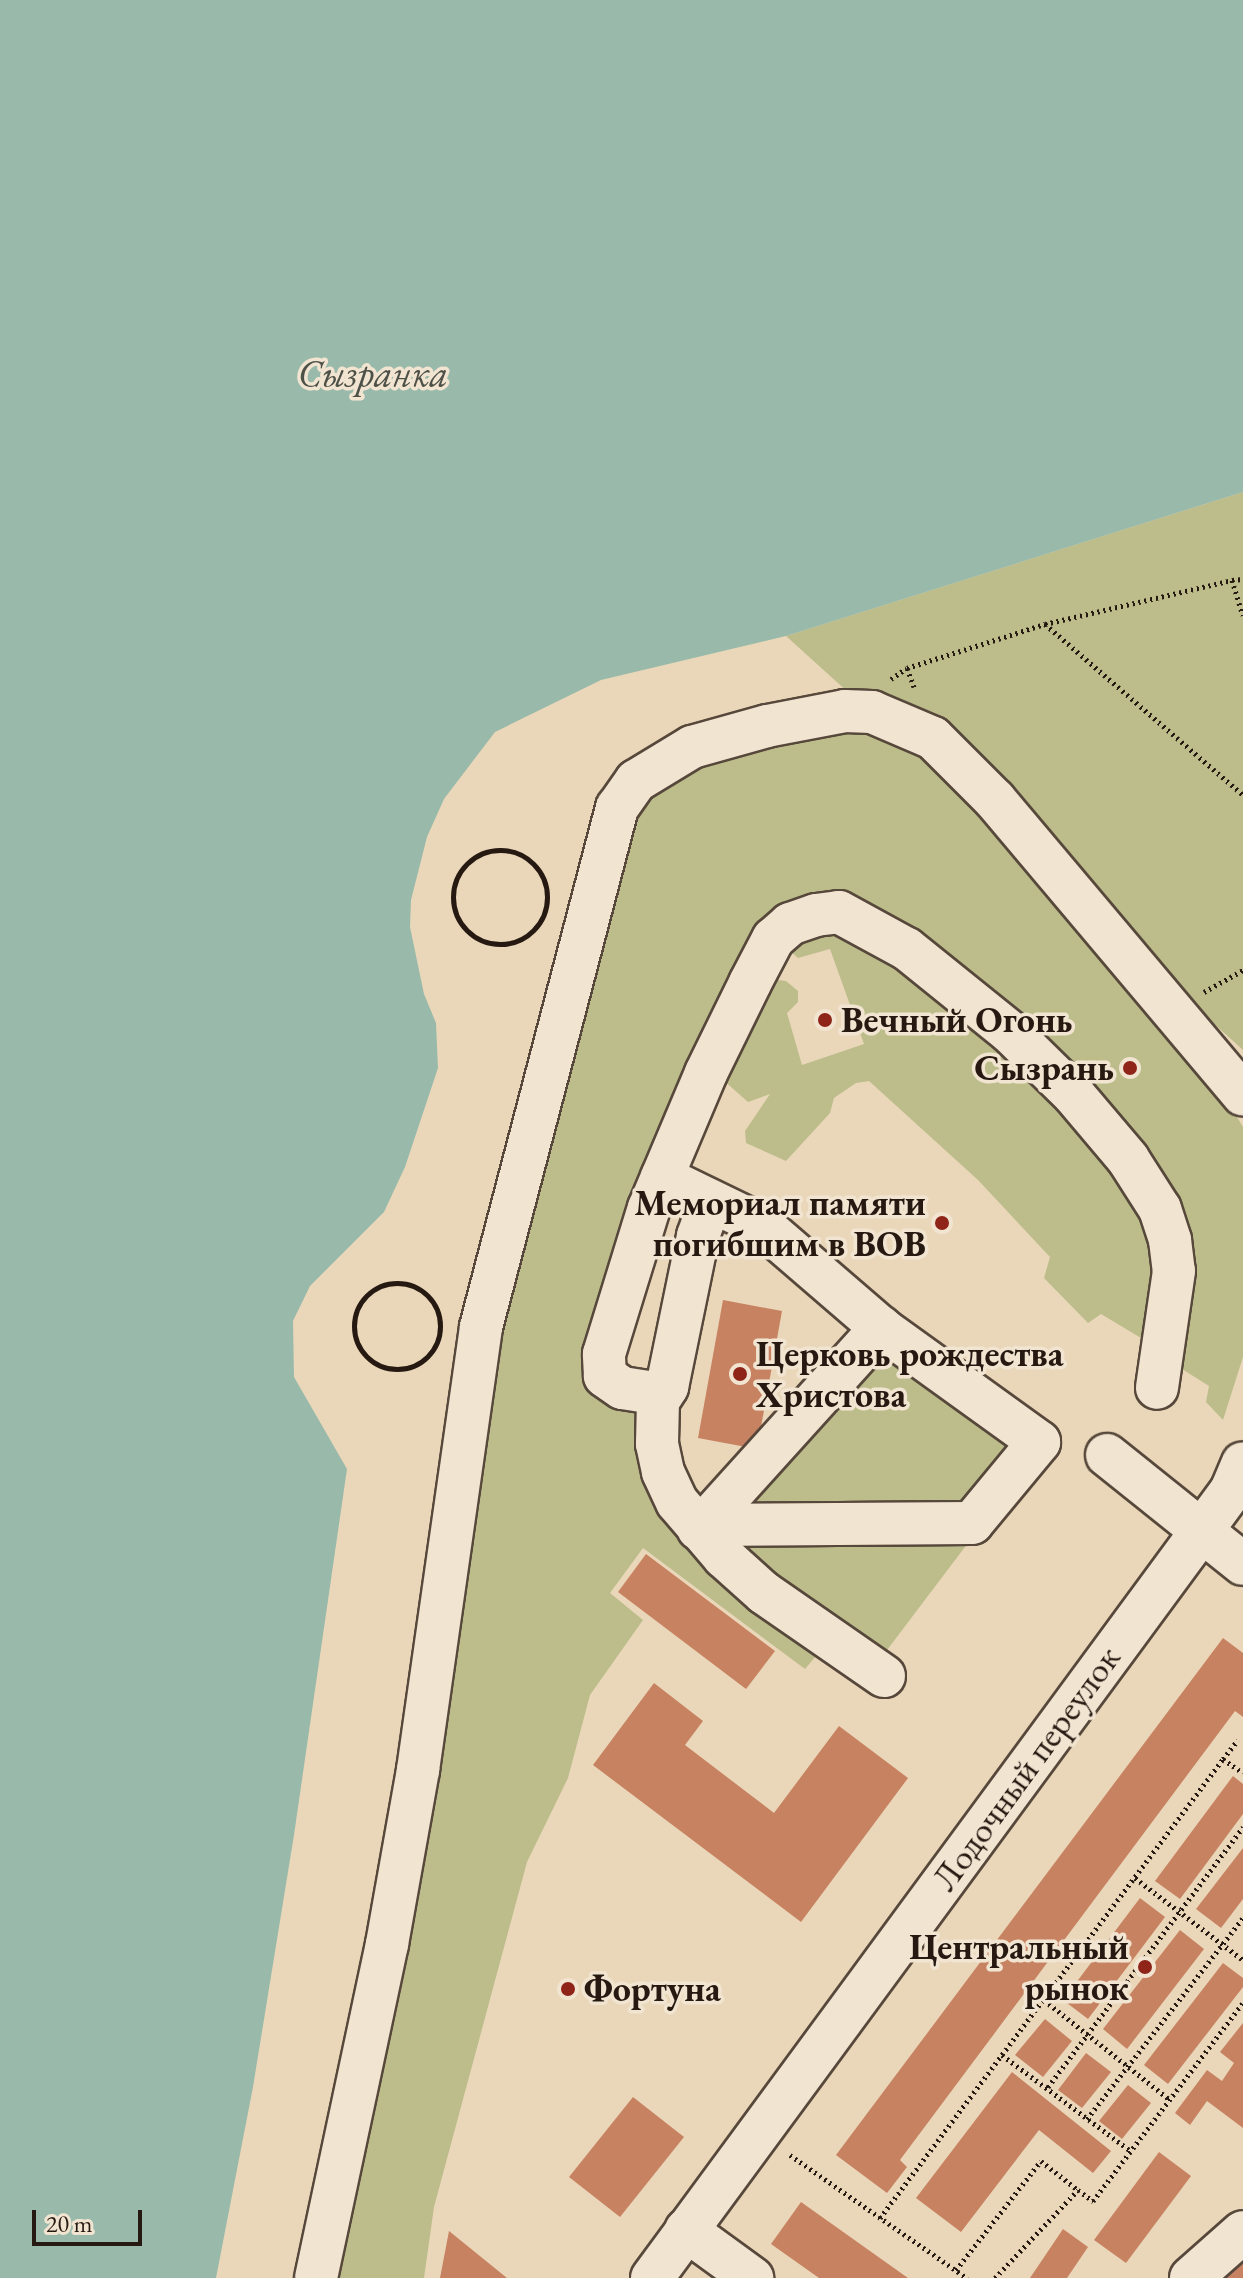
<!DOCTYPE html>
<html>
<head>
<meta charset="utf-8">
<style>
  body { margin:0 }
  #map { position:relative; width:1243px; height:2278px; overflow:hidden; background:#ead7b9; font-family:"EB Garamond",serif }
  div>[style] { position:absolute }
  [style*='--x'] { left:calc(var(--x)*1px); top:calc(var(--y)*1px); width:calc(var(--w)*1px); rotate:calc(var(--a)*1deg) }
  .green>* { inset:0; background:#bcbd8b }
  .water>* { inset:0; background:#99baaa }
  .building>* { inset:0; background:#c78261 }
  .path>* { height:5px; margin-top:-2.5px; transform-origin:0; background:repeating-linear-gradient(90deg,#261911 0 2px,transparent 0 6px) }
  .path>.ring { margin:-2.5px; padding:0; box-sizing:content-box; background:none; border:5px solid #261911; border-radius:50% }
  .roads { filter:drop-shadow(2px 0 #57483b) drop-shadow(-2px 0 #57483b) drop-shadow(0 2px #57483b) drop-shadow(0 -2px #57483b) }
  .minor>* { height:42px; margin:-21px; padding:0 21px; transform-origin:21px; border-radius:21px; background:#f1e5d2 }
  .dots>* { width:22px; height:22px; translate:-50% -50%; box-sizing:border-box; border:4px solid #f1e5d2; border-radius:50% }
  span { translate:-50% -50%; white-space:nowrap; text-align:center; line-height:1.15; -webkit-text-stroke:7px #f1e5d2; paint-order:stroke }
  .poi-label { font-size:36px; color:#261911; font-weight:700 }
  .left { translate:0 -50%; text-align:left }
  .right { translate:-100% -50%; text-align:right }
  .street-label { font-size:36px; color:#261911 }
  .water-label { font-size:38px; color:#4e5147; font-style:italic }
  .scale { position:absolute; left:32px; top:2210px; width:110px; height:36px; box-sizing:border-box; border:4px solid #261911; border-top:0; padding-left:10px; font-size:24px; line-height:28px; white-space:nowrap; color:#261911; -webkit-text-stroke:6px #f1e5d2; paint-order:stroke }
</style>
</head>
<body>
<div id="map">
  <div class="green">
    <div style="clip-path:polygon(1243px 492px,1243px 1050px,984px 815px,1219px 1087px,1243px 1127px,1243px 1357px,1223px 1420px,1206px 1402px,1209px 1386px,1182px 1369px,1172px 1376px,1175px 1336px,1120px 1131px,806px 899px,599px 1328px,647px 1413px,646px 1445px,822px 1649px,805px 1669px,643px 1548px,610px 1593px,643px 1620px,590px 1695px,568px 1778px,527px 1862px,434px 2207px,424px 2278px,330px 2278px,469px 1457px,624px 821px,668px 775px,837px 725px,902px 741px,786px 636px)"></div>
    <div style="clip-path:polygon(839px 922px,998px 1032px,1157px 1222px,1151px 1344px,1101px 1314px,1088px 1323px,1044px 1278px,1050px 1257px,978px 1180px,869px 1081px,856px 1083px,834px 1098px,830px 1113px,786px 1161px,746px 1143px,745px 1131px,770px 1094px,748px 1102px,722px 1079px,769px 979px,786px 981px,798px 991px,798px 1002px,787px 1013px,802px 1065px,864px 1044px,830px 949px,798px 958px,787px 948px)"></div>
    <div style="clip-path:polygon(885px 1343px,1028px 1444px,972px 1517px,738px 1517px)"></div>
    <div style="clip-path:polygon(728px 1533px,974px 1535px,881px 1658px,797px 1605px)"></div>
  </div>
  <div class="water">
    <div style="clip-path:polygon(0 0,1243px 0,1243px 492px,786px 636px,601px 680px,495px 732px,444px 799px,427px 837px,411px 900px,410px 927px,424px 994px,436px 1023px,438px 1068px,405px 1167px,384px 1212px,310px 1286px,293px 1321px,294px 1377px,347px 1469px,294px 1835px,253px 2087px,216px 2278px,0 2278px)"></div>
  </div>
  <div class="building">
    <div style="clip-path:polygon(723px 1300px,782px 1311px,757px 1449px,698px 1438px)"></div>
    <div style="clip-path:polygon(646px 1554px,775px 1651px,746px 1689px,618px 1592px)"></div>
    <div style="clip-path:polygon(1223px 1638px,1243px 1653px,1243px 1717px,1235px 1711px,900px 2160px,907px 2167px,887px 2193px,836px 2155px)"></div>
    <div style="clip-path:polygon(654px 1683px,703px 1721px,685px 1745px,774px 1813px,839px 1726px,908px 1778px,801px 1922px,593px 1765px)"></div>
    <div style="clip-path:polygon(1233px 1776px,1243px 1784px,1243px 1814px,1180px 1899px,1155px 1881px)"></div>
    <div style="clip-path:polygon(1243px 1848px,1243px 1899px,1221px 1928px,1196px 1909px)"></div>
    <div style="clip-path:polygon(1140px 1898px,1165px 1917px,1088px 2019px,1063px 2000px)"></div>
    <div style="clip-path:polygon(1180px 1930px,1204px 1949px,1127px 2049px,1103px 2029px)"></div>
    <div style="clip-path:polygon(1223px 1963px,1243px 1978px,1243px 1987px,1168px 2084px,1144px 2065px)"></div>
    <div style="clip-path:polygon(1045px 2019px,1072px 2041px,1043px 2077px,1015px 2055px)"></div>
    <div style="clip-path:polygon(1243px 2023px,1243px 2128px,1207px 2101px,1190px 2125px,1175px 2113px,1207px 2070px,1222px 2081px,1234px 2063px,1220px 2052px)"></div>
    <div style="clip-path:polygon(1086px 2053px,1111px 2072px,1082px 2108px,1058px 2090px)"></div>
    <div style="clip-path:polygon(1012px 2072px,1111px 2151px,1093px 2173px,1039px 2130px,961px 2232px,916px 2198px)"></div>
    <div style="clip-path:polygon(1128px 2085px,1151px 2103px,1122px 2139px,1099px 2121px)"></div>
    <div style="clip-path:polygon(633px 2097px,684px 2137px,620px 2217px,569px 2177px)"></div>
    <div style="clip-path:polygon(1159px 2152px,1191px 2176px,1126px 2263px,1094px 2240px)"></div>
    <div style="clip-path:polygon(801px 2202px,908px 2278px,819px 2278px,771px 2244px)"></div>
    <div style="clip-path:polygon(1063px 2229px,1088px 2247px,1067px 2278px,1030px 2278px)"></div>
    <div style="clip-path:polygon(449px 2231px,507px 2278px,440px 2278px)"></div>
    <div style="clip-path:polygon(1243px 2258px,1243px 2278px,1210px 2278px)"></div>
  </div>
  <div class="path">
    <div style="--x:1232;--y:580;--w:11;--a:-5"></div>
    <div style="--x:1045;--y:624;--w:192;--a:-13.2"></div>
    <div style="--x:1232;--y:580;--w:37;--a:73"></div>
    <div style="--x:891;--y:679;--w:19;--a:-35"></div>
    <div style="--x:914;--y:687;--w:20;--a:-110"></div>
    <div style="--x:907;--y:668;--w:145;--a:-17.7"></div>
    <div style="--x:1045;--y:624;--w:262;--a:40.8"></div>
    <div class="ring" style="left:453px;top:850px;width:89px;height:89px"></div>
    <div style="--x:1204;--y:992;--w:45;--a:-29.4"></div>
    <div class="ring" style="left:354px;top:1283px;width:81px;height:81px"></div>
    <div style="--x:1223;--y:1759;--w:24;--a:-52"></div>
    <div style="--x:1135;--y:1878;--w:136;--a:37.2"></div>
    <div style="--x:1044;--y:2000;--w:159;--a:38.4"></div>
    <div style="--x:1002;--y:2055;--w:161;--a:36.7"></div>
    <div style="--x:1048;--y:2087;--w:325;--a:-53.1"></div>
    <div style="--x:1087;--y:2119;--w:254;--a:-52.2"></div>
    <div style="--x:790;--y:2155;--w:216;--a:34.8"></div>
    <div style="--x:880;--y:2218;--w:573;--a:-53.23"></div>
    <div style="--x:1223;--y:1759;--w:24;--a:35"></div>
    <div style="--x:956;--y:2270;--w:138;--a:-52.1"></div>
    <div style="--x:1041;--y:2161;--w:47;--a:38.1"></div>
    <div style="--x:995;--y:2278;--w:121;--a:-46.7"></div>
    <div style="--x:1078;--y:2190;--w:19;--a:36"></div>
    <div style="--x:1093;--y:2201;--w:248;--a:-52.9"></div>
  </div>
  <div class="roads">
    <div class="minor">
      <div style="--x:662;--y:1177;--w:112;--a:25.9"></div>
      <div style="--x:763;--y:1226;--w:156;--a:40.8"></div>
      <div style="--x:881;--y:1328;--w:195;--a:35.8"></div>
      <div style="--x:1039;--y:1442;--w:105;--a:129.6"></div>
      <div style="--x:972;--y:1523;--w:269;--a:179.6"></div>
      <div style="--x:703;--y:1525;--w:6;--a:141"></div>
      <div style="--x:658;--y:1401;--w:17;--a:-57"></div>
      <div style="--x:667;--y:1387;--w:154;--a:-78.4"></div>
      <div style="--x:698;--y:1236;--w:37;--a:-70"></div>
      <div style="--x:1107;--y:1455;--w:174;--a:38.7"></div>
      <div style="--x:703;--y:1525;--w:266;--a:-47.9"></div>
      <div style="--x:884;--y:1676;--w:146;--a:-145.3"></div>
      <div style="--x:764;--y:1593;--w:54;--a:-138"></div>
      <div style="--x:724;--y:1557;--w:72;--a:-130.5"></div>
      <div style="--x:677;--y:1502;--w:33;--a:-115"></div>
      <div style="--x:663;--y:1472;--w:29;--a:-102"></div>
      <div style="--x:657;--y:1444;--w:43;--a:-88.7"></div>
      <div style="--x:658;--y:1401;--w:13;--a:-138"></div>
      <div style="--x:648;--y:1392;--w:26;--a:-171"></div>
      <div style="--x:622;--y:1388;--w:21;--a:-145"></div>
      <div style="--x:605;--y:1376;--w:22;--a:-93"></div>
      <div style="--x:604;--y:1354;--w:153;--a:-72.9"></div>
      <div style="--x:649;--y:1208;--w:147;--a:-67.1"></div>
      <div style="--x:706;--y:1073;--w:100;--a:-63.9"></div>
      <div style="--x:750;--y:983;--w:50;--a:-62.4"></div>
      <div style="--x:773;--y:939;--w:23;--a:-41"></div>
      <div style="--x:790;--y:924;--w:28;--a:-19"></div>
      <div style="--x:816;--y:915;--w:23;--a:-7"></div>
      <div style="--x:839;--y:912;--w:77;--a:28.6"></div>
      <div style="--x:907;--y:949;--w:132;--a:38.9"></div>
      <div style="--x:1010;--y:1032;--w:90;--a:44.5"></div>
      <div style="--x:1074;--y:1095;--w:84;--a:49.8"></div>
      <div style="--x:1128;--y:1159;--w:59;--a:57.4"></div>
      <div style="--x:1160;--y:1209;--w:33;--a:72"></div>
      <div style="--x:1170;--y:1240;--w:31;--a:83"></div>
      <div style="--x:1174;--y:1271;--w:118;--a:98.3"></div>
      <div style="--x:686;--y:2230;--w:82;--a:36"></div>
      <div style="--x:316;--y:2278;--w:341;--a:-78"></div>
      <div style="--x:387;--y:1944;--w:177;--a:-79.9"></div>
      <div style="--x:418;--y:1770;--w:447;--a:-81.9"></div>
      <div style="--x:481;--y:1327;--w:537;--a:-75.32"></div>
      <div style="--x:617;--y:808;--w:33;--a:-55"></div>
      <div style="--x:636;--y:781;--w:66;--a:-31.3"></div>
      <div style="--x:692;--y:747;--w:78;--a:-15.6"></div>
      <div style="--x:767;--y:726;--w:79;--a:-10.9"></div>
      <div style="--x:845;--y:711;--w:27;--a:2"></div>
      <div style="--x:872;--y:712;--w:66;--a:23.1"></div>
      <div style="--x:933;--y:738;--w:88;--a:45"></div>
      <div style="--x:995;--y:800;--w:385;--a:49.9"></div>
      <div style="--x:652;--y:2278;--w:977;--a:-53.66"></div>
      <div style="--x:1231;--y:1491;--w:30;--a:-67"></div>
      <div style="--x:1191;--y:2278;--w:69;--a:-41.5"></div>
    </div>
  </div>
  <div class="dots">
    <div style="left:825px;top:1020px;background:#8f2418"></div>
    <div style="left:1130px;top:1068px;background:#8f2418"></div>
    <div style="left:942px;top:1223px;background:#8f2418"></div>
    <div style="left:740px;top:1374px;background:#8f2418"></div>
    <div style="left:1145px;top:1967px;background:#8f2418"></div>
    <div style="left:568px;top:1989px;background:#8f2418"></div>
  </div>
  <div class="poi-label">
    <span class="left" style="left:841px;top:1020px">Вечный Огонь</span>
    <span class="right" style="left:1114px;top:1068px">Сызрань</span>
    <span class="right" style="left:926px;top:1223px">Мемориал памяти<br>погибшим в ВОВ</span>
    <span class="left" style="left:756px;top:1374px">Церковь рождества<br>Христова</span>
    <span class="right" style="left:1129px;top:1967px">Центральный<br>рынок</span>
    <span class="left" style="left:584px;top:1989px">Фортуна</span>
  </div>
  <div class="street-label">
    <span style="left:1026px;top:1768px;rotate:-54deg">Лодочный переулок</span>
  </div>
  <div class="water-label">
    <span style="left:373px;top:373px">Сызранка</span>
  </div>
  <div class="scale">20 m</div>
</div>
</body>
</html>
